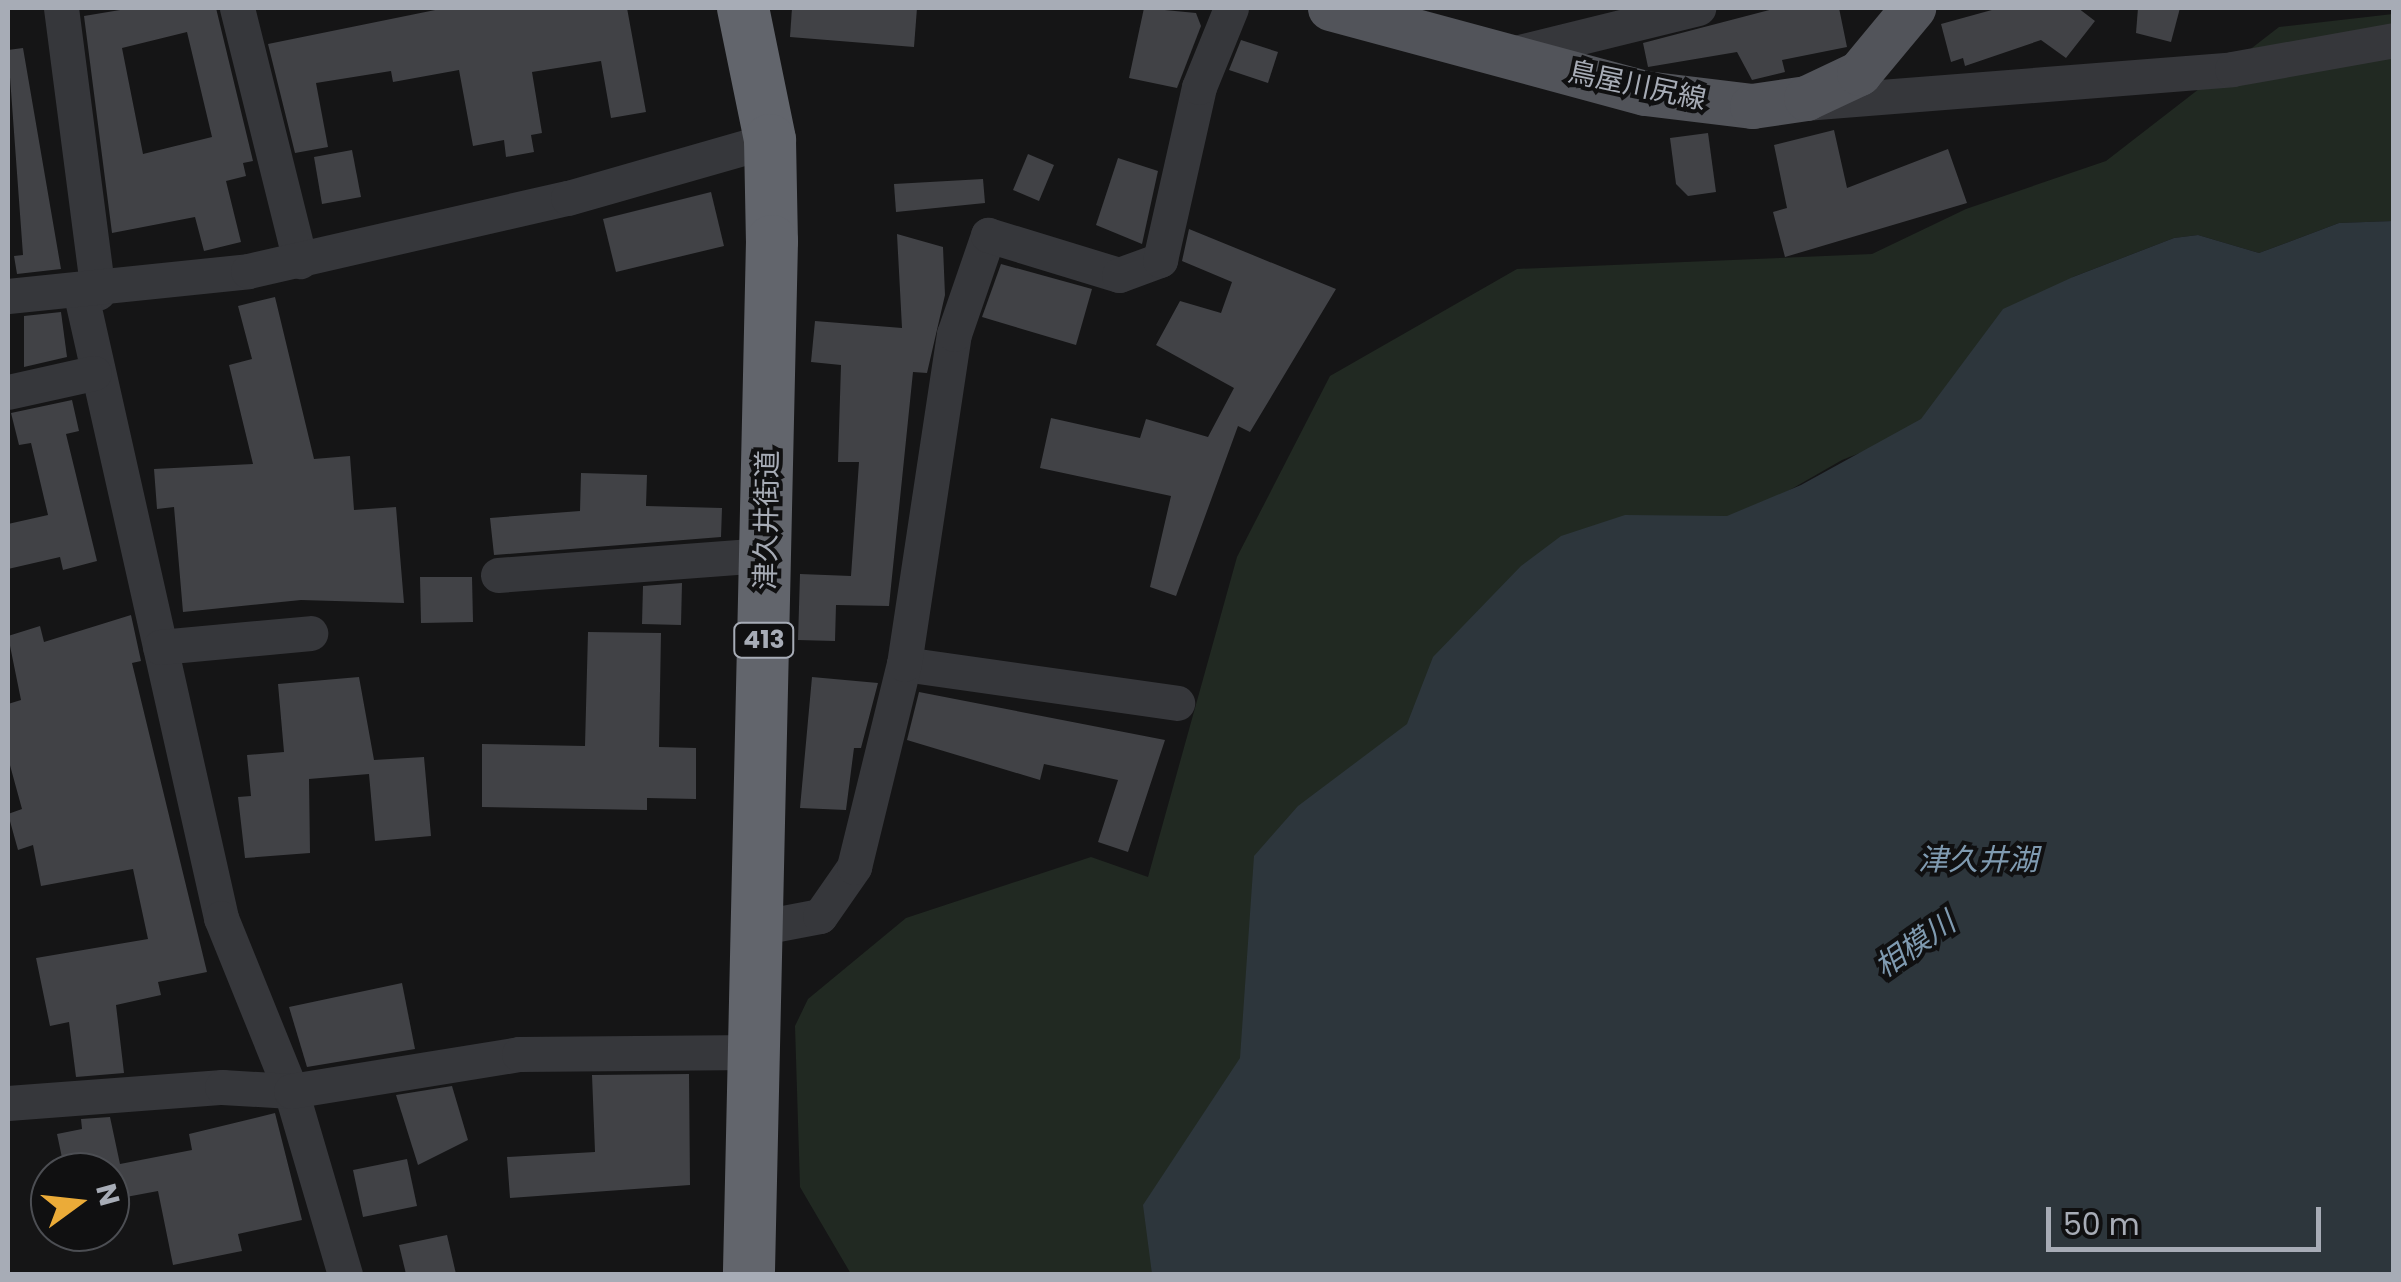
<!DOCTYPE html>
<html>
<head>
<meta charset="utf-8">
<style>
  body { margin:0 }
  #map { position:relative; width:2401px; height:1282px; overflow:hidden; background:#151516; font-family:Poppins,"Noto Sans JP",sans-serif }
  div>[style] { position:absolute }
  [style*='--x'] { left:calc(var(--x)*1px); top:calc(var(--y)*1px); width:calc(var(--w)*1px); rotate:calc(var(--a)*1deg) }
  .green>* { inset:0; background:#212922 }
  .water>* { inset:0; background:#2d363c }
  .building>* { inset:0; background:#414246 }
  .minor>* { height:35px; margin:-17.5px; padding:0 17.5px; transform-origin:17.5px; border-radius:17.5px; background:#36373b }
  .major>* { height:45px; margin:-22.5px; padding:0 22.5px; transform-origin:22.5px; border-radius:22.5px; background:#52545a }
  .highway>* { height:52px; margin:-26px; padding:0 26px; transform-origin:26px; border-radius:26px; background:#62656c }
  span { translate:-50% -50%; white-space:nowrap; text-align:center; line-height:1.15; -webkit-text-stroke:8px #101011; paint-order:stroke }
  .shield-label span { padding:2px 8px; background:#101011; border:2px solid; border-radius:8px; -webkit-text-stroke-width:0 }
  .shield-label { font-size:25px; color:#a7acb6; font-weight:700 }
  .street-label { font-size:28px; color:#a7acb6 }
  .water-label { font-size:30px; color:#7f9ab0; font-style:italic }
  .frame { position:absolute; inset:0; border:10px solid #a7acb6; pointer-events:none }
  .north { position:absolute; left:30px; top:1152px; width:100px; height:100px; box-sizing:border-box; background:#101011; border:2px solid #4c4e53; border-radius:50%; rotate:75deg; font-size:28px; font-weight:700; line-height:40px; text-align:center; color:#a7acb6 }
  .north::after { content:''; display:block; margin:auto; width:35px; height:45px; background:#ebab38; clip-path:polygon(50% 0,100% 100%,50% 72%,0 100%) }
  .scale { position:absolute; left:2046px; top:1207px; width:275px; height:45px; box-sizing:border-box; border:5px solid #a7acb6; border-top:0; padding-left:12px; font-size:30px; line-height:35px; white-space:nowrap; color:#a7acb6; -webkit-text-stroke:8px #101011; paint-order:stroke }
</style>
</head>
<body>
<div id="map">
  <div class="green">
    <div style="clip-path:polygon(2393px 14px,2393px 221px,2339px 223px,2259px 253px,2198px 235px,2174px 238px,2073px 277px,1923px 428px,1842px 460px,1729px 525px,1408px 733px,1242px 1067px,1153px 1274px,851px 1274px,800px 1187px,795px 1026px,808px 999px,906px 918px,1091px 857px,1148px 877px,1237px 557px,1330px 376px,1517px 269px,1872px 254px,1966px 209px,2106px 161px,2279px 27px)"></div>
  </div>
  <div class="water">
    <div style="clip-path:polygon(2393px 221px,2393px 1274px,1152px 1274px,1143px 1205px,1240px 1058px,1254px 856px,1298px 806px,1407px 724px,1433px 657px,1521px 566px,1561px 536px,1625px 515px,1727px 516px,1801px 485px,1921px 419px,2003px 309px,2073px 277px,2174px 238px,2198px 235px,2259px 253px,2339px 223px)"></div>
  </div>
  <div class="building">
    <div style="clip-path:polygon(evenodd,132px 8px,216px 8px,253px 161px,243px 163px,246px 176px,226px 181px,241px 242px,204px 251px,195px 217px,112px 233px,84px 16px,132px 8px,187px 32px,212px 137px,143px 154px,122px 48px,187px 32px)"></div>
    <div style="clip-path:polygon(445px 8px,627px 8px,646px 112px,611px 118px,601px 61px,532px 72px,542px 133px,531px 135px,534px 152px,506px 157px,504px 140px,473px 146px,459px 70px,393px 82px,391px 71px,316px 83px,328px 147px,295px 153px,268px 44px)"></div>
    <div style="clip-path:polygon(792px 8px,917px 8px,914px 47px,790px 37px)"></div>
    <div style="clip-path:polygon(1144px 8px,1196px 13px,1201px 26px,1177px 88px,1129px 78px)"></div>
    <div style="clip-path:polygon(1777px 8px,1839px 8px,1847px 47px,1782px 60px,1785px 72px,1752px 80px,1737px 52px,1648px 67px,1643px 43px)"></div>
    <div style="clip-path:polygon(1999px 8px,2078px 8px,2095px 21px,2066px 58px,2041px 40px,1965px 66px,1963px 58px,1951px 62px,1941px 24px)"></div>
    <div style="clip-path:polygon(2138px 8px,2180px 8px,2171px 42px,2136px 33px)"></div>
    <div style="clip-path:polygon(1241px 40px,1278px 52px,1268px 83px,1229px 70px)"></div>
    <div style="clip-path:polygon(23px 48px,61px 269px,17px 274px,14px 256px,23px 255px,8px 50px)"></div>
    <div style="clip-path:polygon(1834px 130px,1847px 188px,1948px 149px,1967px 203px,1785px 257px,1773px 212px,1787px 208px,1774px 145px)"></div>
    <div style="clip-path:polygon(1708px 133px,1716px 192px,1688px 196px,1676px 184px,1670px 138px)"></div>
    <div style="clip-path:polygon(352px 150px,361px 197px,322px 204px,314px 157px)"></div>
    <div style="clip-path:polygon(1028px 154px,1054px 165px,1039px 201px,1013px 190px)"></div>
    <div style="clip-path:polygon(1118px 158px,1158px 171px,1142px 244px,1096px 225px)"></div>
    <div style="clip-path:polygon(983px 179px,985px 203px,896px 212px,894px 184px)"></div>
    <div style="clip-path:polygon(711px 192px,724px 246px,616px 272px,603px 219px)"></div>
    <div style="clip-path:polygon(1189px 229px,1336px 289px,1250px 432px,1238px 426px,1176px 596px,1150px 587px,1171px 496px,1040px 468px,1051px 418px,1140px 438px,1146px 419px,1208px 437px,1234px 388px,1156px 345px,1180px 301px,1221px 313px,1232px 282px,1182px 261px)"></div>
    <div style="clip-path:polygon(897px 234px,943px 247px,945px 295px,927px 373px,913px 372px,889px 606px,836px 605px,835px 641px,798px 640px,800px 574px,851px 576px,859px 462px,838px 462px,841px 365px,811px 362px,815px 321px,902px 328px)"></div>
    <div style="clip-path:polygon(1001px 264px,1092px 289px,1076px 345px,982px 317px)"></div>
    <div style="clip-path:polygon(275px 297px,314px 459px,350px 456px,354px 510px,396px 507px,404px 603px,301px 600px,183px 612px,174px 507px,157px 509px,154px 469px,253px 464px,229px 365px,252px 359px,238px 306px)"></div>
    <div style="clip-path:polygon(61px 312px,67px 357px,24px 367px,24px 316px)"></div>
    <div style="clip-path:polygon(72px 400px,79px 431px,66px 434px,97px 561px,63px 570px,60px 557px,8px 569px,8px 524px,48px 515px,31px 443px,19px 445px,11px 413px)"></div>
    <div style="clip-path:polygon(581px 473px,647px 475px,646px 506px,722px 508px,721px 537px,494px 555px,490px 518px,580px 511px)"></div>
    <div style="clip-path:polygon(420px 577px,472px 577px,473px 622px,421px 623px)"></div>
    <div style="clip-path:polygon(682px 583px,681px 625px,642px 624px,643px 586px)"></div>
    <div style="clip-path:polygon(131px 615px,141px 661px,132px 663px,207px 972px,158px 982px,161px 995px,116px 1005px,124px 1073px,76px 1077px,69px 1022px,50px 1026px,36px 958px,148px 939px,133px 869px,41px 886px,33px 845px,18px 850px,8px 814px,22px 809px,8px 758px,8px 704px,21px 700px,8px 636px,40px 626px,44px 642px)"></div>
    <div style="clip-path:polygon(588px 632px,661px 633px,659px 747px,696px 748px,696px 799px,647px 798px,647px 810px,482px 807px,482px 744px,585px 746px)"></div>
    <div style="clip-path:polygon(359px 677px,374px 760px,424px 757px,431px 836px,375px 841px,369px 774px,309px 779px,310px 853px,245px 858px,238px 797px,251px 796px,247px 755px,284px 752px,278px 684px)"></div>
    <div style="clip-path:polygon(812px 677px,878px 683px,861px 748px,854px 748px,846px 810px,800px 808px)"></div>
    <div style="clip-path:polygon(919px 692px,1165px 740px,1128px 852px,1098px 842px,1118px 780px,1044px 764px,1040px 780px,907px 740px)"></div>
    <div style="clip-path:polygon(402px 983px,415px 1049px,307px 1067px,289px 1007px)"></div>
    <div style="clip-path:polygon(689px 1074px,690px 1185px,510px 1198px,507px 1157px,595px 1152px,592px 1075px)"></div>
    <div style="clip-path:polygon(452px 1086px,468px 1140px,418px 1165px,396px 1095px)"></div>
    <div style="clip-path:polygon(275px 1113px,302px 1220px,238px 1234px,242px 1251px,173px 1265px,158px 1191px,110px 1200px,110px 1172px,65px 1172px,57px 1134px,82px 1129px,81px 1119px,110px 1117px,120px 1164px,192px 1150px,189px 1134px)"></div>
    <div style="clip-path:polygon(407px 1159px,417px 1206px,363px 1217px,353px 1170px)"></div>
    <div style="clip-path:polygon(447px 1235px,456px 1274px,406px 1274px,399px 1245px)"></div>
  </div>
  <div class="minor">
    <div style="--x:61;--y:8;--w:287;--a:82.6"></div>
    <div style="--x:237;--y:8;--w:261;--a:76"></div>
    <div style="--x:1507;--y:55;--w:197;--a:-13.8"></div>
    <div style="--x:1804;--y:103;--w:429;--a:-4.5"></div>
    <div style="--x:2232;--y:69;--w:165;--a:-10.1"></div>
    <div style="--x:81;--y:295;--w:639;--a:77.33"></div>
    <div style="--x:221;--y:918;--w:187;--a:68"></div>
    <div style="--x:291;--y:1091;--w:191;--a:73.6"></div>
    <div style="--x:8;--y:296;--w:241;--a:-5.9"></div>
    <div style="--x:248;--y:271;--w:328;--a:-12.9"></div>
    <div style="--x:568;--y:198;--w:210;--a:-16"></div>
    <div style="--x:8;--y:392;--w:88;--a:-12.5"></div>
    <div style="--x:498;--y:575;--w:269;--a:-4.3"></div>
    <div style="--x:160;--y:647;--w:151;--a:-5.3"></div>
    <div style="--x:904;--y:664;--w:276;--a:8.1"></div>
    <div style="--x:757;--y:928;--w:64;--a:-10.8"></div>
    <div style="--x:820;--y:916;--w:60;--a:-55.2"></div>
    <div style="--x:854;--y:867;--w:209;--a:-76.2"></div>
    <div style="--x:904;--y:664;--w:334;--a:-81.4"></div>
    <div style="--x:954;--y:334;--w:105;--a:-71"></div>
    <div style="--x:988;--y:235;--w:137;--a:17"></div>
    <div style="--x:1119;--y:275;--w:44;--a:-20.1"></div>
    <div style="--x:1160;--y:260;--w:177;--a:-77.3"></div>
    <div style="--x:1199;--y:87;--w:85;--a:-67.9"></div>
    <div style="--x:8;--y:1103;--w:215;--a:-4.3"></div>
    <div style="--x:222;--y:1087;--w:69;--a:3.3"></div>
    <div style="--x:291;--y:1091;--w:231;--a:-9.2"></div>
    <div style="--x:519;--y:1054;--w:235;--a:-0.5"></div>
  </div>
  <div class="major">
    <div style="--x:1330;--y:8;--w:326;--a:15.1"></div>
    <div style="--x:1645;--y:93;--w:108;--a:6.9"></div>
    <div style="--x:1752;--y:106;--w:55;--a:-8.4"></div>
    <div style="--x:1806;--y:98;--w:59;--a:-25.3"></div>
    <div style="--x:1859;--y:73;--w:85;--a:-50.3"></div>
  </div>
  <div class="highway">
    <div style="--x:743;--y:8;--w:135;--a:78.4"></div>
    <div style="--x:770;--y:140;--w:101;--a:88.9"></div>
    <div style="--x:772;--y:241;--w:1033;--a:91.28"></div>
  </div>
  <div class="shield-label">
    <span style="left:764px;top:640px">413</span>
  </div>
  <div class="street-label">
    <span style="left:1637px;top:86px;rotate:12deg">鳥屋川尻線</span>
    <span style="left:767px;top:520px;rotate:-89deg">津久井街道</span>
  </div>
  <div class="water-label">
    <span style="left:1978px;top:860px">津久井湖</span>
    <span style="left:1915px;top:945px;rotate:-35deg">相模川</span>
  </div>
  <div class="frame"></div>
  <div class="north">N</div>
  <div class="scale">50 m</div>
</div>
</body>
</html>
